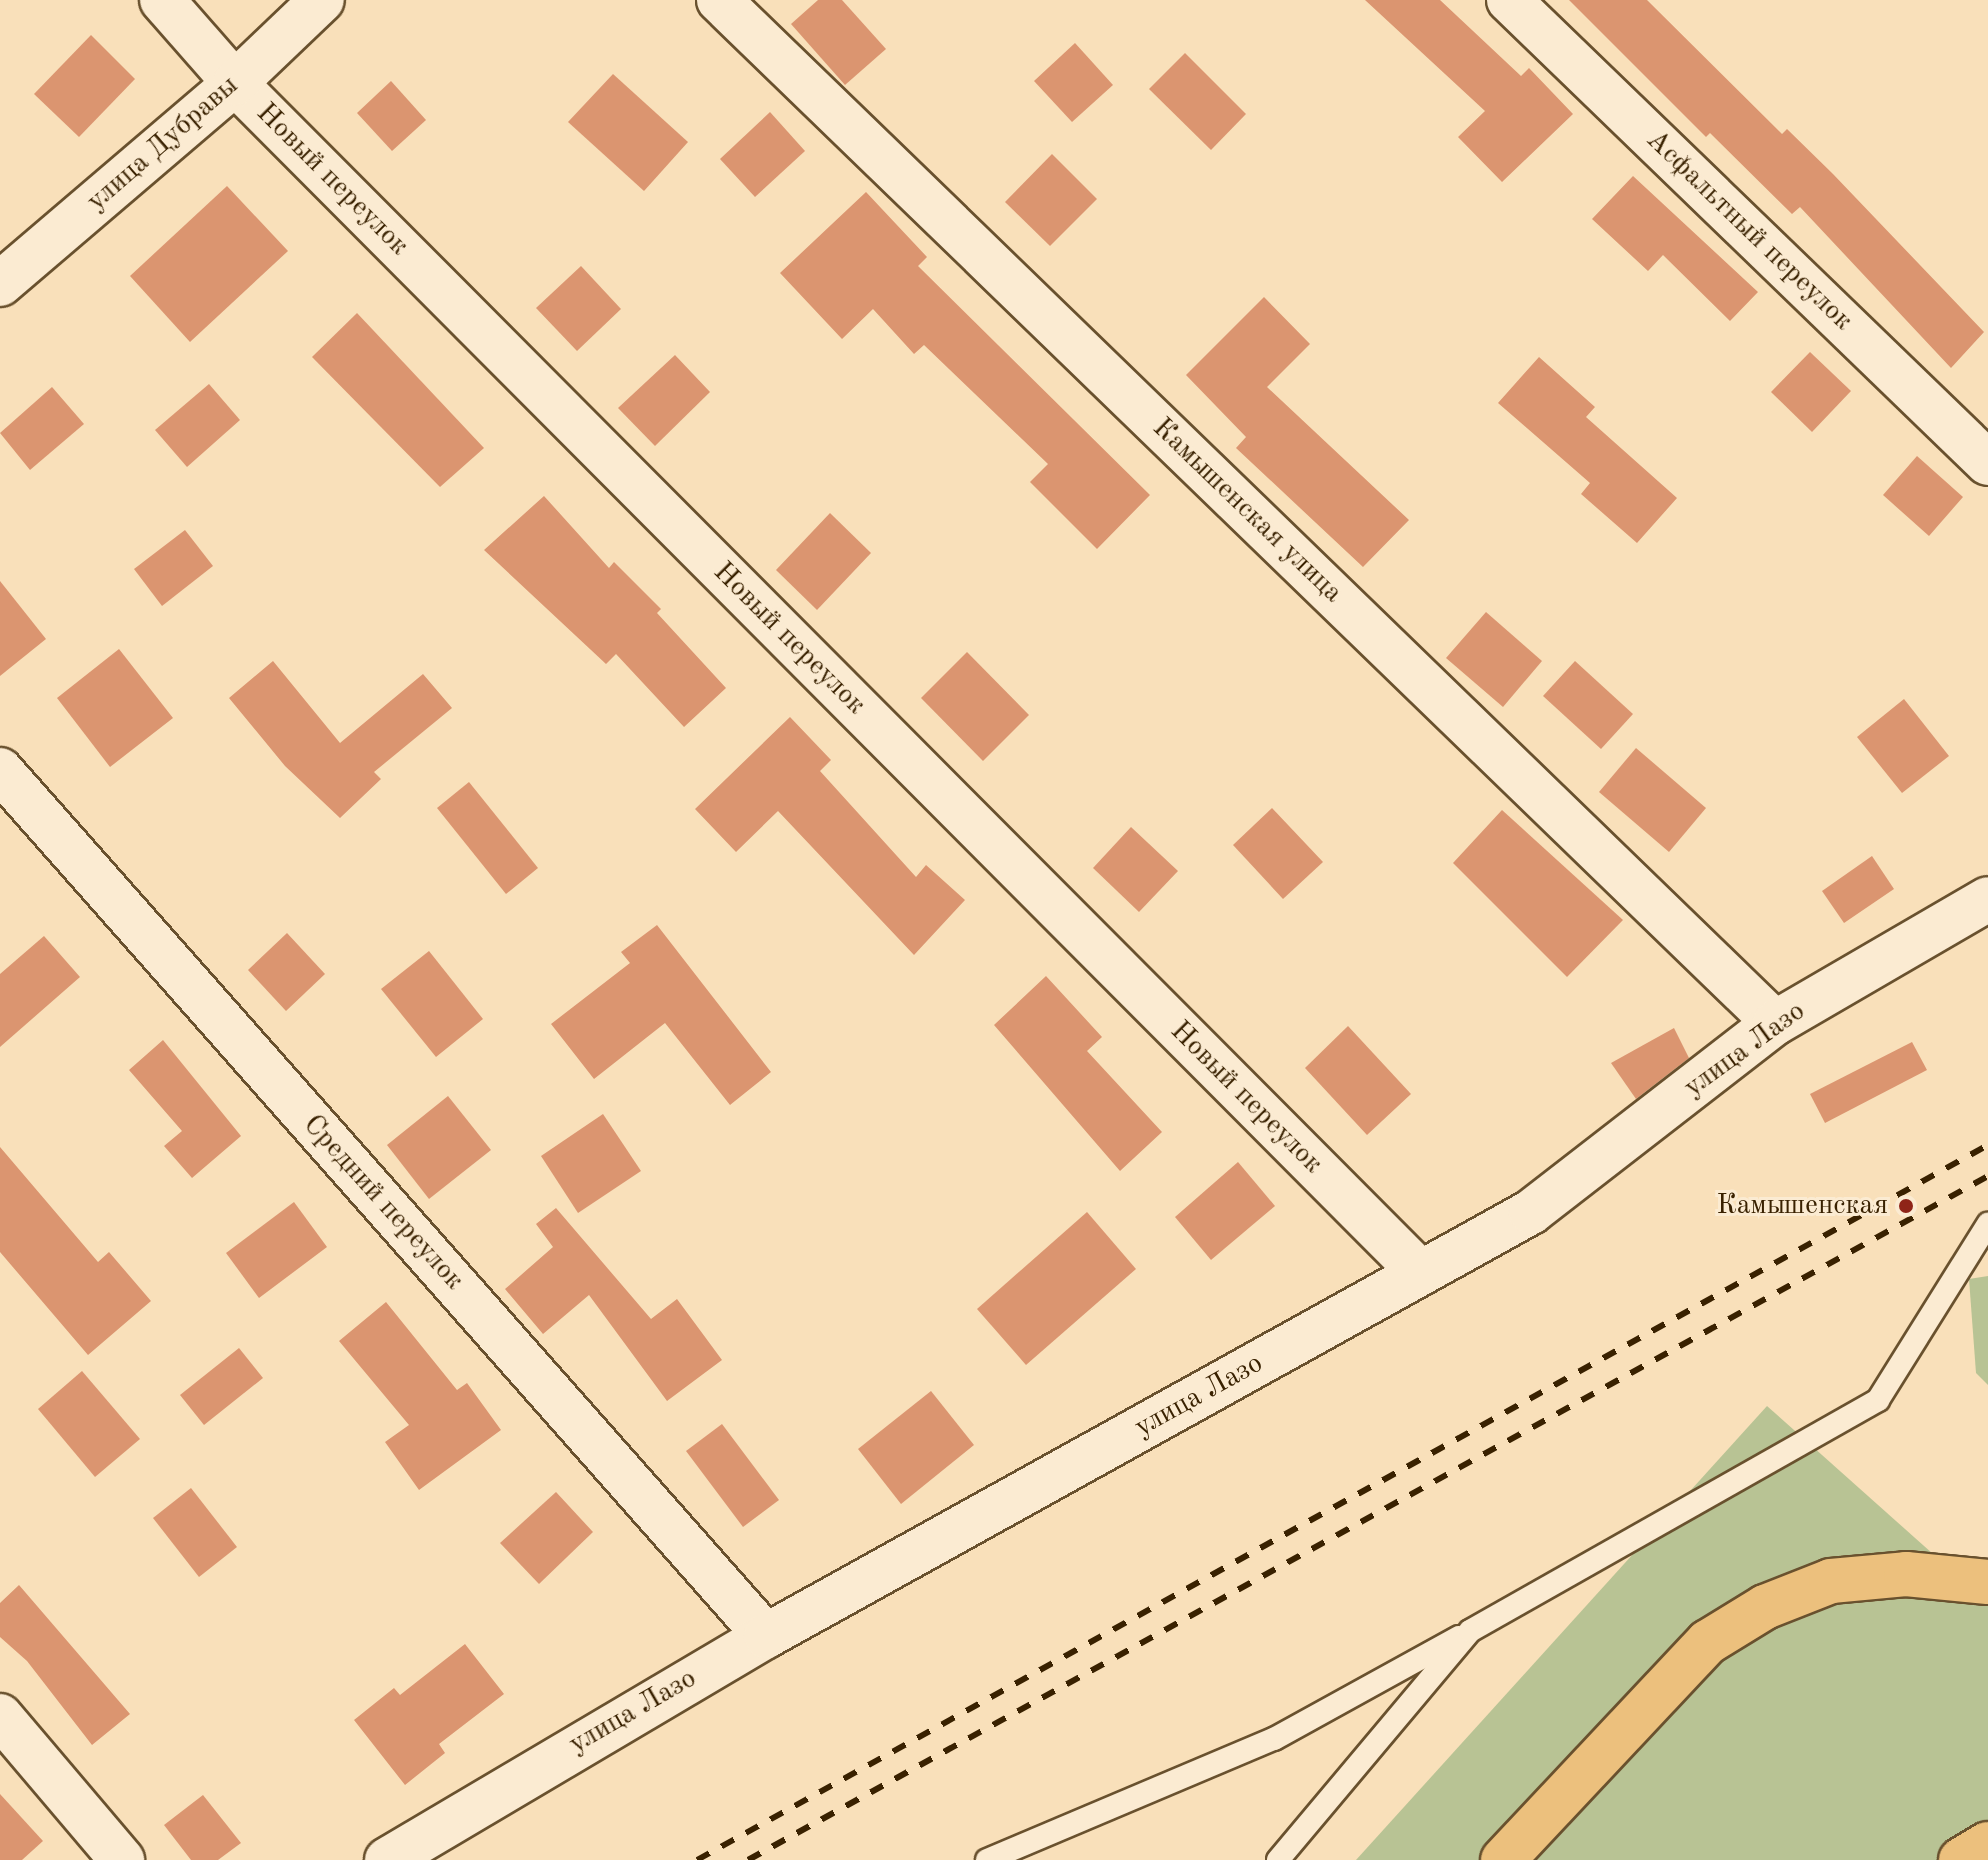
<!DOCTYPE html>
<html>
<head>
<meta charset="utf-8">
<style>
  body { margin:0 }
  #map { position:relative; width:1988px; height:1860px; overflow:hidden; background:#f9e0ba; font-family:"Old Standard TT",serif }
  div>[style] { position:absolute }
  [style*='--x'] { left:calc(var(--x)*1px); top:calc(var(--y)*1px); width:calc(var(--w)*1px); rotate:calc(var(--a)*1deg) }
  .green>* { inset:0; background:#b8c394 }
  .building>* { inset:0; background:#db9570 }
  .roads { filter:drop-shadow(2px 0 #69512e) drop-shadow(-2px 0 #69512e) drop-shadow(0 2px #69512e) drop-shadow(0 -2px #69512e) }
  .lane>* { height:22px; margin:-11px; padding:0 11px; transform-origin:11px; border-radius:11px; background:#fbebd2 }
  .street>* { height:44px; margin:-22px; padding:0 22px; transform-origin:22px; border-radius:22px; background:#fbebd2 }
  .secondary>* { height:44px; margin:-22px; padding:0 22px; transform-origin:22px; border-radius:22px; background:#fbebd2 }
  .highway>* { height:44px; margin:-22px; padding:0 22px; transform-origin:22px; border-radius:22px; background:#ecc07d }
  .rail>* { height:6px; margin-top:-3px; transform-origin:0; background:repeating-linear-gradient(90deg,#392100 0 14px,transparent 0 28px) }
  .dots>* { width:22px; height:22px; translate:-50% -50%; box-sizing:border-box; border:4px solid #fbebd2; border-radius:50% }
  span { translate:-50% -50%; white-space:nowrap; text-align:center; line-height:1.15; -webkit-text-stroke:6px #fbebd2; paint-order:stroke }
  .street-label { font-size:28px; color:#392100 }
  .poi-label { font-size:28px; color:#392100 }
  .right { translate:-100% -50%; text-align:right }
</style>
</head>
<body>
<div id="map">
  <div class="green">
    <div style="clip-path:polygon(1988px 1276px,1988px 1385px,1976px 1373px,1969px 1279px)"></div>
    <div style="clip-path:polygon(1767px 1406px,1988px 1603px,1988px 1860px,1356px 1860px)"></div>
  </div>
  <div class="building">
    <div style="clip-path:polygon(818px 0,842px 0,886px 49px,845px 85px,791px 24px)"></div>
    <div style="clip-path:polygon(1365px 0,1440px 0,1521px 76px,1529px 68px,1573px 114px,1502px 182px,1458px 137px,1485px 111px)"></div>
    <div style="clip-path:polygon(1569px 0,1647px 0,1782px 134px,1787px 129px,1833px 174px,1984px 332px,1951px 368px,1800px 207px,1792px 214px,1710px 133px,1706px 137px)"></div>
    <div style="clip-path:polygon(91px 35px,135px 79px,79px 137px,34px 94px)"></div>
    <div style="clip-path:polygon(1075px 43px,1113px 85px,1072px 122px,1034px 81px)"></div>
    <div style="clip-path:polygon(1185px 53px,1246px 114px,1211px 150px,1149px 89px)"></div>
    <div style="clip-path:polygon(613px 74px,688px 142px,644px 191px,568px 122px)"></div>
    <div style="clip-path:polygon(391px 81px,426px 120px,392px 151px,357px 113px)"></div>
    <div style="clip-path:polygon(770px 112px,805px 151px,755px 197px,720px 159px)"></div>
    <div style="clip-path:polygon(1052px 154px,1097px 199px,1050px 246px,1005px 202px)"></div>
    <div style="clip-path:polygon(1633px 176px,1758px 292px,1730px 321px,1663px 255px,1648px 271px,1592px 219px)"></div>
    <div style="clip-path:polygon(227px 186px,288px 251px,190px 342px,130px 276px)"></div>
    <div style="clip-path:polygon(866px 192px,927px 257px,918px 266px,1150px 495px,1097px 549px,1030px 482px,1048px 464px,924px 345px,914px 354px,873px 309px,842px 339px,780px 273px)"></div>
    <div style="clip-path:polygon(581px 266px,621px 309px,577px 351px,536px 308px)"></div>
    <div style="clip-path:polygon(1264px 297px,1310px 344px,1267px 387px,1409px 520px,1363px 567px,1236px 448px,1246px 437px,1186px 375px)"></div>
    <div style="clip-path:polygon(357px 313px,484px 448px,440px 487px,312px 357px)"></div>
    <div style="clip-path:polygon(1810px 352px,1851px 391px,1812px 432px,1771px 392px)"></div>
    <div style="clip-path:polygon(675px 355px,710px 392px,655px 446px,618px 408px)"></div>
    <div style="clip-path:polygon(1539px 357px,1595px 407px,1586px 417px,1677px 498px,1637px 543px,1581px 494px,1590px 483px,1498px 403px)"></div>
    <div style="clip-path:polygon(209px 384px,240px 420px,187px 467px,155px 430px)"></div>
    <div style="clip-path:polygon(52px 387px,84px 424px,30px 470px,0 433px)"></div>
    <div style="clip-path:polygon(1917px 456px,1963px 497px,1929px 536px,1883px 495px)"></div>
    <div style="clip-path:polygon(544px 496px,609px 568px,614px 562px,661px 609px,657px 613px,726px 688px,684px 727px,616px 654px,606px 664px,484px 550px)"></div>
    <div style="clip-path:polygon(830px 513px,871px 553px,817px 610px,776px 570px)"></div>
    <div style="clip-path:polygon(185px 530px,213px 566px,162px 606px,134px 569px)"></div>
    <div style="clip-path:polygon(0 581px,46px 639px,0 676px)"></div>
    <div style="clip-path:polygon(1486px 612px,1542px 661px,1503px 707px,1446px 658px)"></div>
    <div style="clip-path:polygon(119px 649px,173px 718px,110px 767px,57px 698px)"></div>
    <div style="clip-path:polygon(967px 652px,1029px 715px,983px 761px,921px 698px)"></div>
    <div style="clip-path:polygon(273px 661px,340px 743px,423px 674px,452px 708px,374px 772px,381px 779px,340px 818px,285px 766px,229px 698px)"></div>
    <div style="clip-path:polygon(1575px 661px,1633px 714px,1601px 749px,1543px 696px)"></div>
    <div style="clip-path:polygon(1904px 699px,1949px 756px,1902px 793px,1857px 737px)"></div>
    <div style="clip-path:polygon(790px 717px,831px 760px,820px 771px,916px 877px,926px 865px,965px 900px,914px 955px,778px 811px,736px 852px,695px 809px)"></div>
    <div style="clip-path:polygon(1636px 748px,1706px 808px,1669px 852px,1599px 792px)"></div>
    <div style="clip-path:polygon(469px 782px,538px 868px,506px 894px,437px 808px)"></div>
    <div style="clip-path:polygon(1272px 808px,1323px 862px,1283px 899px,1233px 845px)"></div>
    <div style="clip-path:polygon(1502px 810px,1623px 920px,1567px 977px,1453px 863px)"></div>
    <div style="clip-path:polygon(1131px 827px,1178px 871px,1139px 912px,1093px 868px)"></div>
    <div style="clip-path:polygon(1872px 856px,1894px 889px,1844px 923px,1822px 891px)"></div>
    <div style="clip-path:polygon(657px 925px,771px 1072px,730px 1105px,665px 1023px,594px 1079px,551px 1024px,630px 963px,621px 952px)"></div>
    <div style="clip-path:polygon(287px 933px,325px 974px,286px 1011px,248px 970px)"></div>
    <div style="clip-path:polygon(44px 936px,80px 977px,0 1047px,0 974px)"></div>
    <div style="clip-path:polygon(429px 951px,483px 1019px,436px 1057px,381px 989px)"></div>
    <div style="clip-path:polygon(1046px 976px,1102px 1037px,1087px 1051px,1162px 1132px,1120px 1171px,994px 1025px)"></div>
    <div style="clip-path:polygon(1348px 1026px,1411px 1094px,1367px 1135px,1305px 1068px)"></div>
    <div style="clip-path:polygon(1674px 1028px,1689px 1058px,1636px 1099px,1611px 1063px)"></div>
    <div style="clip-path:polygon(163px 1040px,241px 1136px,192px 1178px,164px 1146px,182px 1131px,129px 1070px)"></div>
    <div style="clip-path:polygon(1912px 1042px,1927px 1070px,1825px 1123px,1810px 1094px)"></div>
    <div style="clip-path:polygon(448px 1096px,491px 1150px,429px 1199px,387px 1145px)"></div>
    <div style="clip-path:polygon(603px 1114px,641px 1171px,578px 1213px,541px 1156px)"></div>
    <div style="clip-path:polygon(0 1147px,98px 1262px,109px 1252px,151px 1301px,88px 1355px,0 1252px)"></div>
    <div style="clip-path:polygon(1238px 1162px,1275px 1206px,1211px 1260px,1175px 1217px)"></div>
    <div style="clip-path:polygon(294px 1202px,327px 1247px,259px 1298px,226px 1253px)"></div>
    <div style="clip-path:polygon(556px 1208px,651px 1319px,677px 1299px,722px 1360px,667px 1401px,589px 1295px,543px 1334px,505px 1289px,553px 1247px,536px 1224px)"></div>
    <div style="clip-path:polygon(1087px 1212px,1136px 1269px,1026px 1365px,977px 1309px)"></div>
    <div style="clip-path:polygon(386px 1302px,457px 1390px,467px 1383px,501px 1430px,419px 1490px,385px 1442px,409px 1425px,339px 1341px)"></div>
    <div style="clip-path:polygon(239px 1348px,263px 1378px,204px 1425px,180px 1395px)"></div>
    <div style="clip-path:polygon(82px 1371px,140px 1439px,95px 1477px,38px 1409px)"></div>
    <div style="clip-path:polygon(931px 1391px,974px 1445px,901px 1504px,858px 1449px)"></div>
    <div style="clip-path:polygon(722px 1424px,779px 1500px,743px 1527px,686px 1451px)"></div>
    <div style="clip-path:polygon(191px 1488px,237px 1547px,199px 1577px,153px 1518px)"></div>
    <div style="clip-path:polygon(556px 1492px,593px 1532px,539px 1584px,500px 1543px)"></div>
    <div style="clip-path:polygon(19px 1585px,130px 1714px,92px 1745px,27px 1661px,0 1637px,0 1603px)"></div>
    <div style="clip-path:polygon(465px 1644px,504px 1694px,439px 1744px,445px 1753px,405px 1785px,354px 1720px,394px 1688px,400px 1695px)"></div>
    <div style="clip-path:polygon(0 1794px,43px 1841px,22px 1860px,0 1860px)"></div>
    <div style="clip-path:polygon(203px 1795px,241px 1843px,218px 1860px,191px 1860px,164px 1825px)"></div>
  </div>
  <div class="roads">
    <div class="lane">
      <div style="--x:987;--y:1860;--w:311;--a:-22.9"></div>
      <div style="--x:1274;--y:1739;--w:211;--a:-28.9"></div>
      <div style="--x:1278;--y:1860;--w:299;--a:-50"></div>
      <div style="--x:1470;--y:1631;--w:469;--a:-29.5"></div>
      <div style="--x:1878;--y:1400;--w:208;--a:-58"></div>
    </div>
    <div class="street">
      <div style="--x:162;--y:0;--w:111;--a:48.7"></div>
      <div style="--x:235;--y:83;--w:1680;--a:45.1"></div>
      <div style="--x:719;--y:0;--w:1470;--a:44.09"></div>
      <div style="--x:1509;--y:0;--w:666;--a:44.03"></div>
      <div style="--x:0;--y:770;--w:1156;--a:48.51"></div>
      <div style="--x:0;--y:1716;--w:189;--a:49.7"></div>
      <div style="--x:387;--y:1860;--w:440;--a:-30.6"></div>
      <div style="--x:766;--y:1636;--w:875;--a:-29"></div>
      <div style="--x:1531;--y:1212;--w:309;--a:-37.8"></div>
      <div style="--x:1775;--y:1023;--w:246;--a:-30.2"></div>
    </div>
    <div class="secondary">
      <div style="--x:0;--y:284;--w:309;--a:-40.5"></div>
      <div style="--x:235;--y:83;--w:120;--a:-43.7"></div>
    </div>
    <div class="highway">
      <div style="--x:1503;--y:1860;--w:299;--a:-46.8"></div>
      <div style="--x:1708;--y:1642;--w:67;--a:-31.6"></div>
      <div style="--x:1765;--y:1607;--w:71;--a:-21.5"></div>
      <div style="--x:1831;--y:1581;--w:75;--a:-5.3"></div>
      <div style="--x:1906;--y:1574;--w:82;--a:5.6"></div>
      <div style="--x:1961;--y:1860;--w:31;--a:-31"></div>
    </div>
  </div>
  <div class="rail">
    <div style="--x:697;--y:1860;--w:1476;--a:-28.98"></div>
    <div style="--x:748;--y:1860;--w:1416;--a:-28.88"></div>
  </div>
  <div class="dots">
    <div style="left:1906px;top:1206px;background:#8f2418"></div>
  </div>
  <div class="street-label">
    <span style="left:163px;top:144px;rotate:-41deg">улица Дубравы</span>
    <span style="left:332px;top:180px;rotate:45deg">Новый переулок</span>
    <span style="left:1749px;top:231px;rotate:44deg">Асфальтный переулок</span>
    <span style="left:1247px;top:511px;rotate:44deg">Камышенская улица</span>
    <span style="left:789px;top:639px;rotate:45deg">Новый переулок</span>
    <span style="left:1745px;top:1050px;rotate:-36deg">улица Лазо</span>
    <span style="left:1246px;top:1098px;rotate:45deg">Новый переулок</span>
    <span style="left:383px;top:1203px;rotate:48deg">Средний переулок</span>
    <span style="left:1199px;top:1396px;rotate:-29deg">улица Лазо</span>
    <span style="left:633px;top:1712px;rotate:-30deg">улица Лазо</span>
  </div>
  <div class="poi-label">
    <span class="right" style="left:1888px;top:1206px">Камышенская</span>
  </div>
</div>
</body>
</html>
